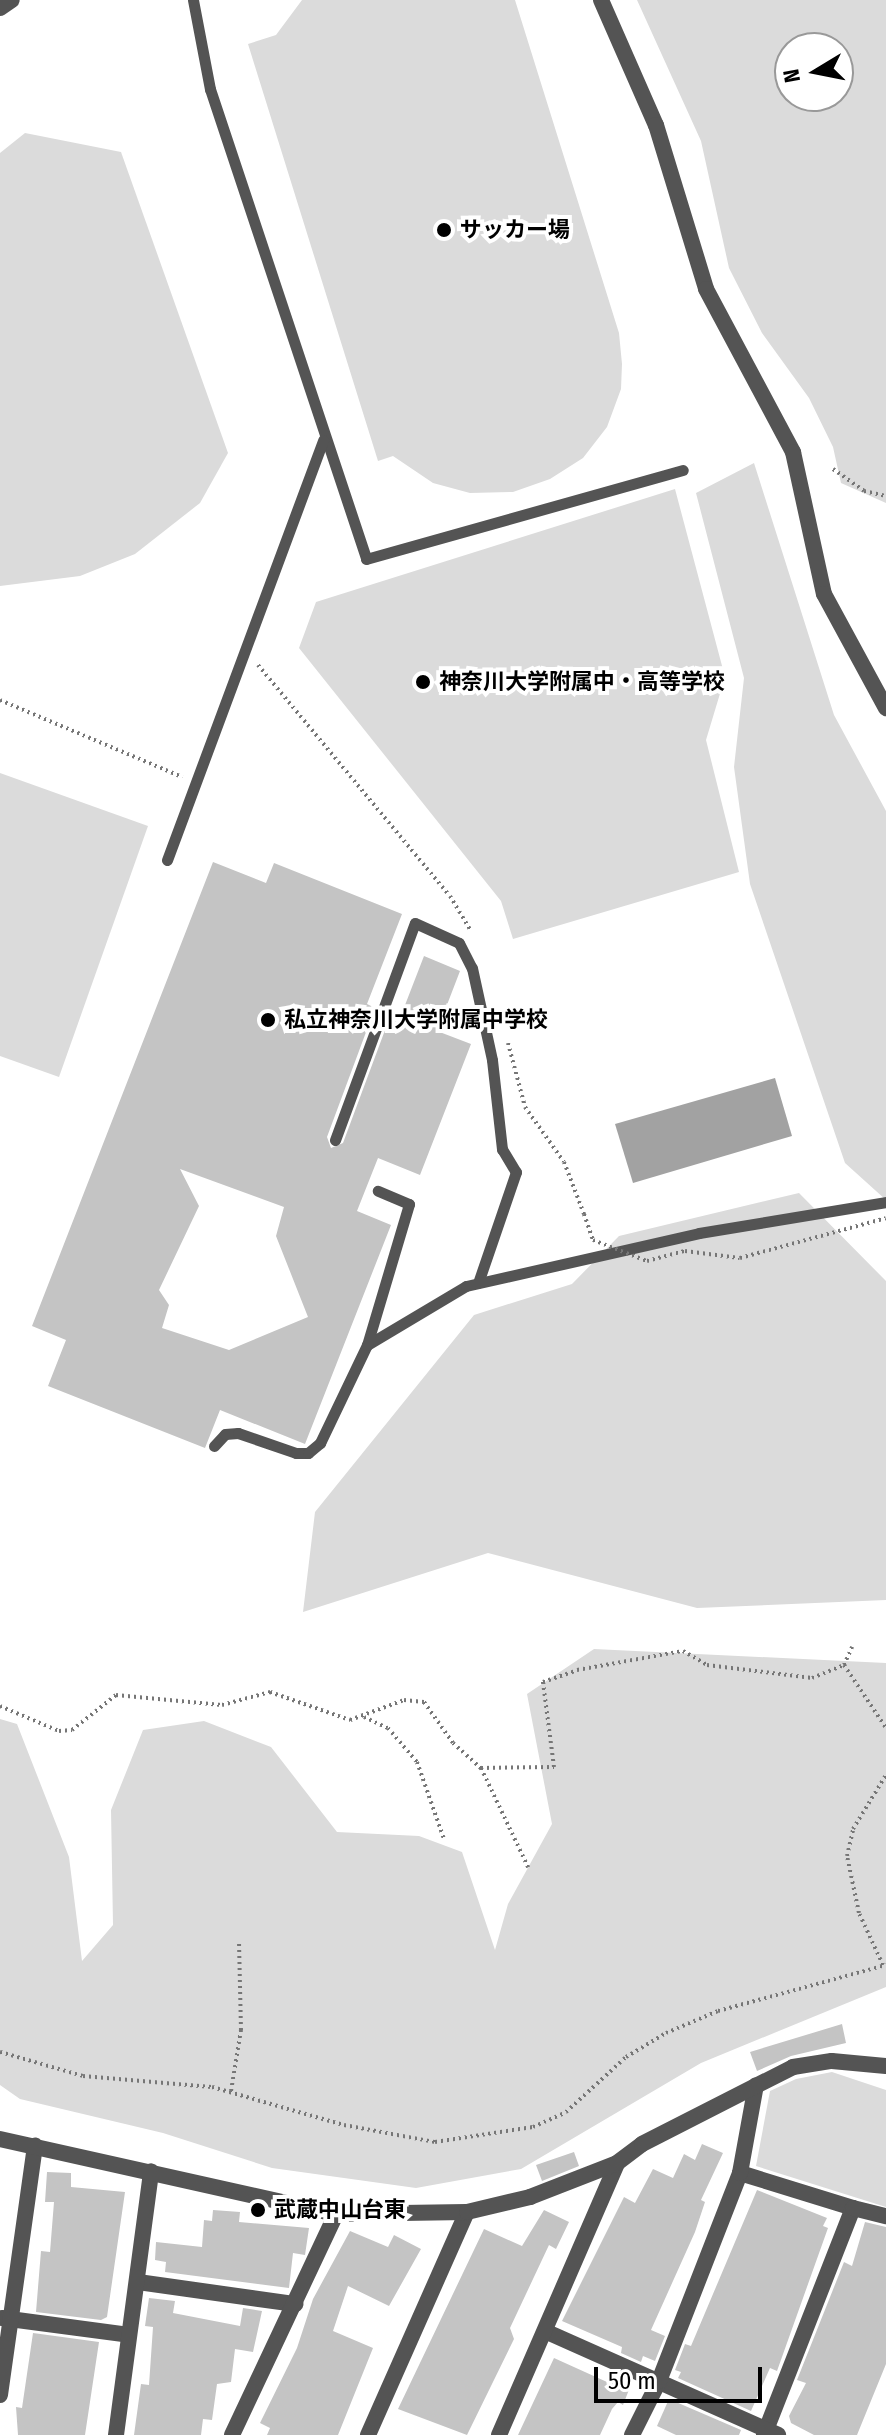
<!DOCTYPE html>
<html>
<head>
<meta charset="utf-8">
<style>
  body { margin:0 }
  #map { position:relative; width:886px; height:2435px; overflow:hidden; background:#fff; font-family:"Fira Sans Condensed","Noto Sans JP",sans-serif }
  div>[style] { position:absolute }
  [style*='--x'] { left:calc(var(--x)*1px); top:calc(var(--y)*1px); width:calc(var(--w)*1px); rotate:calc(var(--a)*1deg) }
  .green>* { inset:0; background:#dbdbdb }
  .water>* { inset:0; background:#a2a2a2 }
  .building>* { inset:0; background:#c4c4c4 }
  .path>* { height:4px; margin-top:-2px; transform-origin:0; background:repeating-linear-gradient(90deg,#767676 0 2px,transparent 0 6px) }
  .service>* { height:11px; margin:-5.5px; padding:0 5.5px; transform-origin:5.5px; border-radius:5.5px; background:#545454 }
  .minor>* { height:16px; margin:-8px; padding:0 8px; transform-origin:8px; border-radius:8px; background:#545454 }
  .tertiary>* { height:16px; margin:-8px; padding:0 8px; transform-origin:8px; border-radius:8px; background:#545454 }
  .path-bridge>* { height:4px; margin-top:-2px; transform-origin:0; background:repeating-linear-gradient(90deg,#767676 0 2px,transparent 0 6px) }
  .dots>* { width:22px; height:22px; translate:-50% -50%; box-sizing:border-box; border:4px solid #fff; border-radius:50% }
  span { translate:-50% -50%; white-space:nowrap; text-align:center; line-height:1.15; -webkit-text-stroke:8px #fff; paint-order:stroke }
  .poi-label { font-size:22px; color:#000; font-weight:700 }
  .left { translate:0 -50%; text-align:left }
  .north { position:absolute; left:774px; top:32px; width:80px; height:80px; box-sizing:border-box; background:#fff; border:2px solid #999; border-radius:50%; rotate:260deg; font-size:22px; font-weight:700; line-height:32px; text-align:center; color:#000 }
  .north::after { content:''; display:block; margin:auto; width:28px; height:36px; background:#000; clip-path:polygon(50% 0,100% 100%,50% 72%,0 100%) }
  .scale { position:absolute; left:594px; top:2367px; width:168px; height:36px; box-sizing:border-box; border:4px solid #000; border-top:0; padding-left:10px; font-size:24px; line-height:28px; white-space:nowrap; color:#000; -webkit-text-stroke:6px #fff; paint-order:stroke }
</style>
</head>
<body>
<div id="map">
  <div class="green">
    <div style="clip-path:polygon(302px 0,515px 0,619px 333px,622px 364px,621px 389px,607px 427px,583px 458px,550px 479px,513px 492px,470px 493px,433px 483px,393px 456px,378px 461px,248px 44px,276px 35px)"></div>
    <div style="clip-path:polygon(evenodd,637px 0,886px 0,886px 503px,841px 483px,833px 447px,809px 398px,762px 333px,729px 268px,701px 141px,637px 0,790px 48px,838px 48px,838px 96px,790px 96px,790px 48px)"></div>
    <div style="clip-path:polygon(25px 133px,121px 152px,228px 453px,200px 503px,135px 554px,80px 576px,0 586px,0 153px)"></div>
    <div style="clip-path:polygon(754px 463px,834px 715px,886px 811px,886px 1200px,845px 1163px,750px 884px,734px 767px,744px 678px,696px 493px)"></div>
    <div style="clip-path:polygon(675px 489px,725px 677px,706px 740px,739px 872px,513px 939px,501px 901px,299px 648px,316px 602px)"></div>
    <div style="clip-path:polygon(0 773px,148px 826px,59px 1077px,0 1056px)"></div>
    <div style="clip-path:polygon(799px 1193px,886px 1281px,886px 1600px,697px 1608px,488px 1553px,303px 1612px,315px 1512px,474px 1315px,572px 1284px,619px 1236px)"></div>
    <div style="clip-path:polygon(594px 1649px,886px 1663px,886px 1987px,701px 2063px,521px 2169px,416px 2188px,272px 2168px,163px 2133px,20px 2099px,0 2085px,0 1719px,17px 1724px,69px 1857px,82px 1961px,113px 1925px,111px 1810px,143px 1730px,204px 1721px,271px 1747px,337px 1832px,419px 1836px,462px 1852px,495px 1950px,508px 1904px,552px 1824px,527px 1694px)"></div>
    <div style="clip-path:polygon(832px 2072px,886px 2090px,886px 2207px,756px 2166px,770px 2091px,796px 2079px)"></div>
  </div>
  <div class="water">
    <div style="clip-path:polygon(775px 1078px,792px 1136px,633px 1183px,615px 1124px)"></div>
  </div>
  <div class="building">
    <div style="clip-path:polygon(evenodd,213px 862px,266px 883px,274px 863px,402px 914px,367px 1004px,375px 1008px,327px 1137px,331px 1148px,343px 1143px,391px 1014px,400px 1018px,424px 956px,460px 971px,437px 1031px,471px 1044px,420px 1175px,378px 1158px,357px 1211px,391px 1225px,305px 1444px,220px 1410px,205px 1448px,48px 1386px,66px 1340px,32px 1326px,213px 862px,180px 1169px,284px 1207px,276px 1236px,308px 1317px,229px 1350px,162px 1328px,169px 1305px,159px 1290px,199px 1206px,180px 1169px)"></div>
    <div style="clip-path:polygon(842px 2024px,846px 2043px,791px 2056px,757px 2071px,750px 2052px)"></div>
    <div style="clip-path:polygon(702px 2144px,723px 2153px,701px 2200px,705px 2202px,695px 2232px,651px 2330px,665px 2336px,655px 2361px,643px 2356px,641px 2362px,621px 2353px,622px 2347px,562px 2321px,624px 2197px,635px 2203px,653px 2169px,673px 2178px,684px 2154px,695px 2160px)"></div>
    <div style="clip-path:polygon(574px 2152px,579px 2166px,542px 2181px,536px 2165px)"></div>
    <div style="clip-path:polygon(47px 2172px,71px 2173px,71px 2187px,125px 2192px,107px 2317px,101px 2320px,36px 2312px,41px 2251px,50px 2252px,54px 2202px,45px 2202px)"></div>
    <div style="clip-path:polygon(757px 2190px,827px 2218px,823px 2226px,828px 2228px,777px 2371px,770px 2368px,751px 2411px,678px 2378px,681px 2372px,675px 2370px,685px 2344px,691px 2346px)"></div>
    <div style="clip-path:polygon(213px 2210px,240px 2212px,239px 2222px,309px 2228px,305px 2255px,293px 2253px,289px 2288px,165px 2272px,166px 2262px,155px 2260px,156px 2242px,202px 2247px,204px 2220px,212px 2221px)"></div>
    <div style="clip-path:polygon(544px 2210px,569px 2222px,556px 2249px,549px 2245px,510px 2328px,514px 2339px,467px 2435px,398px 2409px,484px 2229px,522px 2246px)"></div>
    <div style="clip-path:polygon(865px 2222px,886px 2227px,886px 2364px,857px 2435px,814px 2435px,791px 2423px,789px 2416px,806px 2383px,797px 2380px,844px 2262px,852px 2266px)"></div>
    <div style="clip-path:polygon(350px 2231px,388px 2247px,394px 2235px,421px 2249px,389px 2306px,348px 2286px,333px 2331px,373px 2348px,338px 2435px,267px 2435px,270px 2428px,260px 2423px,297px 2348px,313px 2299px)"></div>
    <div style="clip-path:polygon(149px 2298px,175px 2301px,173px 2313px,240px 2326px,243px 2308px,262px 2311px,253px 2352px,235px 2349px,231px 2382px,217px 2384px,212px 2420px,203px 2419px,201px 2435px,134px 2435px,141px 2384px,149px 2385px,153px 2327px,145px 2326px)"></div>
    <div style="clip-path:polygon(33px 2333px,99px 2342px,85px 2435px,18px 2435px,16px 2407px,22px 2408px)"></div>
    <div style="clip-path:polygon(554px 2358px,607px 2382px,611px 2373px,632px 2382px,623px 2405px,618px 2402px,612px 2409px,600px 2435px,518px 2435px)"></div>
    <div style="clip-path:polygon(669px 2399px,741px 2430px,739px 2435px,676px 2435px,657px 2426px)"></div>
  </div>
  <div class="path">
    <div style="--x:833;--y:469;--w:38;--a:35"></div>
    <div style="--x:864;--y:491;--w:23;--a:13"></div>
    <div style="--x:258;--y:665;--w:300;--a:50.3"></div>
    <div style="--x:450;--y:896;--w:39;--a:59"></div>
    <div style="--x:0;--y:700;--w:198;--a:22.9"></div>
    <div style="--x:508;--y:1043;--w:66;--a:75.1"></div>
    <div style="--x:525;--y:1107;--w:67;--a:54.7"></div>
    <div style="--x:564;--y:1162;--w:56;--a:69"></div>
    <div style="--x:844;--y:1665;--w:76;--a:56.3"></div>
    <div style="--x:0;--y:1706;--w:64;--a:23"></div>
    <div style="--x:59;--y:1731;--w:13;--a:-4"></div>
    <div style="--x:72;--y:1730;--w:56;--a:-38.5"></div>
    <div style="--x:116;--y:1695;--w:106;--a:5.4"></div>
    <div style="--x:222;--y:1705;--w:50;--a:-15.2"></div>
    <div style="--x:270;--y:1692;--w:85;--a:19.3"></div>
    <div style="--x:350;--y:1720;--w:58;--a:-20.3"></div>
    <div style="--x:404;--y:1700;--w:20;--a:6"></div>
    <div style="--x:424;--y:1702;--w:50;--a:54.7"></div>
    <div style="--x:453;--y:1743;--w:38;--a:42"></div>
    <div style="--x:481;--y:1768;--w:110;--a:64.6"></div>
    <div style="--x:364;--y:1717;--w:26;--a:25"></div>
    <div style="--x:388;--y:1728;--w:45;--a:49.5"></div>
    <div style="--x:417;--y:1762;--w:82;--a:70.7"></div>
    <div style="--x:481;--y:1768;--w:73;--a:-0.8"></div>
    <div style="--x:554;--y:1767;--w:86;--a:-97.4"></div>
    <div style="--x:543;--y:1682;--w:36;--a:-19"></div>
    <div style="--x:577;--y:1670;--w:108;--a:-10.2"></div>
    <div style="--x:683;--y:1651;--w:28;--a:30"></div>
    <div style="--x:707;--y:1665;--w:106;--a:7.1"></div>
    <div style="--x:812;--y:1678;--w:35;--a:-22"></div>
    <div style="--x:844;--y:1665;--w:20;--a:-66"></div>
    <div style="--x:883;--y:1965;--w:57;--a:-114.8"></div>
    <div style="--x:859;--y:1913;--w:58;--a:-101.9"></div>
    <div style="--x:847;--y:1856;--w:28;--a:-77"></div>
    <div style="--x:853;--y:1829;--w:63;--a:-58.6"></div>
    <div style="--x:0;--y:2052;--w:86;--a:16.1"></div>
    <div style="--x:83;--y:2076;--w:129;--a:4.9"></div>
    <div style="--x:212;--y:2087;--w:137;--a:16.1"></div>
    <div style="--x:344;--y:2125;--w:93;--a:10.6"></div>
    <div style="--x:435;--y:2142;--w:99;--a:-8.7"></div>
    <div style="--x:533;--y:2127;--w:36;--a:-24"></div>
    <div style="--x:566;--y:2112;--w:81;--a:-42.5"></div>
    <div style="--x:626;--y:2057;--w:47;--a:-31"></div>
    <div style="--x:666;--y:2033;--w:56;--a:-22.9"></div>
    <div style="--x:718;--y:2011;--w:174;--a:-15.3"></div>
    <div style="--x:231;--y:2091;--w:62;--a:-80.7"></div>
    <div style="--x:241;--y:2030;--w:88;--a:-91.3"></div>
  </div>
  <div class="service">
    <div style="--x:193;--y:0;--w:91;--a:79.2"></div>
    <div style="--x:210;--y:89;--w:495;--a:71.6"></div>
    <div style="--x:366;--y:559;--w:329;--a:-15.7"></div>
    <div style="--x:167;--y:860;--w:448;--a:-69.6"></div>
    <div style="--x:335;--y:1140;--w:231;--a:-69.8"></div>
    <div style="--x:415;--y:923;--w:48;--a:24.4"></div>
    <div style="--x:459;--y:943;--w:28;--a:63"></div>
    <div style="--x:472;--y:968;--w:94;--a:77.7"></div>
    <div style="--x:492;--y:1060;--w:90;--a:83.6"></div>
    <div style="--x:502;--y:1149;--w:27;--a:59"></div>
    <div style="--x:516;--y:1172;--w:117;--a:108.9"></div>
    <div style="--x:367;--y:1345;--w:115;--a:-30.8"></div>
    <div style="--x:466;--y:1286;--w:239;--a:-12.8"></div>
    <div style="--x:699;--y:1233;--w:190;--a:-9.4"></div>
    <div style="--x:214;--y:1446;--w:16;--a:-47"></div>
    <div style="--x:225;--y:1434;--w:13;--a:-4"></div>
    <div style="--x:238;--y:1433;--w:61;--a:19"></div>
    <div style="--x:296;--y:1453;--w:12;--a:0"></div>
    <div style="--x:308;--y:1453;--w:16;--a:-40"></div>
    <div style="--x:320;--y:1443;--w:109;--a:-64.4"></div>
    <div style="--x:367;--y:1345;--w:147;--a:-73.4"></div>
    <div style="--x:409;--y:1204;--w:34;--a:-157"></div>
  </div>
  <div class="minor">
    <div style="--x:740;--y:2173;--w:118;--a:17.2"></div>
    <div style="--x:853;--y:2208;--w:244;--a:111.4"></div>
    <div style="--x:853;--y:2208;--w:34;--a:14"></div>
    <div style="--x:138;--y:2282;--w:159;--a:8"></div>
    <div style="--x:2;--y:2318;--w:128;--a:7.6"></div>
    <div style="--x:547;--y:2332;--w:253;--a:24"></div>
    <div style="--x:0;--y:2395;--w:252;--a:-82"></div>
    <div style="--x:116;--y:2435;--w:266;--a:-82.4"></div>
    <div style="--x:232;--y:2435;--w:244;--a:-64.8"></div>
    <div style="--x:368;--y:2435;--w:244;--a:-66.1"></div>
    <div style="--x:499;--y:2435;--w:296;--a:-66.5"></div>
    <div style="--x:632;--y:2435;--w:60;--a:-63.4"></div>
    <div style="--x:659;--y:2381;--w:223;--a:-68.7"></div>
    <div style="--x:740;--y:2173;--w:89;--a:-79.7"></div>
  </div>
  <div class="tertiary">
    <div style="--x:601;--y:0;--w:137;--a:66.3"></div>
    <div style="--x:656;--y:125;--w:171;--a:73"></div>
    <div style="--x:706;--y:289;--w:185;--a:61.9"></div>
    <div style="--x:793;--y:452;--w:145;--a:77.7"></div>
    <div style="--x:824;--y:594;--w:130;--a:61.5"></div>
    <div style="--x:0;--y:8;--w:14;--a:-34"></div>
    <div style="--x:0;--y:2139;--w:344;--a:12.6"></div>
    <div style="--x:336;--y:2214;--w:131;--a:-0.9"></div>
    <div style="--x:467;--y:2212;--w:65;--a:-13.4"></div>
    <div style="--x:530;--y:2197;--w:93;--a:-21.3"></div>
    <div style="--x:617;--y:2163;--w:31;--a:-37"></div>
    <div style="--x:642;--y:2144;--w:169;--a:-27"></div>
    <div style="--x:793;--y:2067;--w:39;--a:-9"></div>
    <div style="--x:832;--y:2061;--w:54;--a:5.3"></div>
  </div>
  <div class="path-bridge">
    <div style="--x:584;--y:1214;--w:28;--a:71"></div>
    <div style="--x:593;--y:1240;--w:58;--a:21.3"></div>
    <div style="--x:647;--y:1261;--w:39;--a:-15"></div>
    <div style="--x:685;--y:1251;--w:55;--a:7.3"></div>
    <div style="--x:740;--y:1258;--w:151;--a:-15.3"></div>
  </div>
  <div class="dots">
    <div style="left:444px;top:230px;background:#000"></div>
    <div style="left:423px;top:682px;background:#000"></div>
    <div style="left:268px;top:1020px;background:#000"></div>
    <div style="left:258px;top:2210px;background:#000"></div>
  </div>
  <div class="poi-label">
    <span class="left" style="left:460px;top:230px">サッカー場</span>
    <span class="left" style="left:439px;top:682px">神奈川大学附属中・高等学校</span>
    <span class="left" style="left:284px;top:1020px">私立神奈川大学附属中学校</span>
    <span class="left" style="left:274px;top:2210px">武蔵中山台東</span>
  </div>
  <div class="north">N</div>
  <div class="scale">50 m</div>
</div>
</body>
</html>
